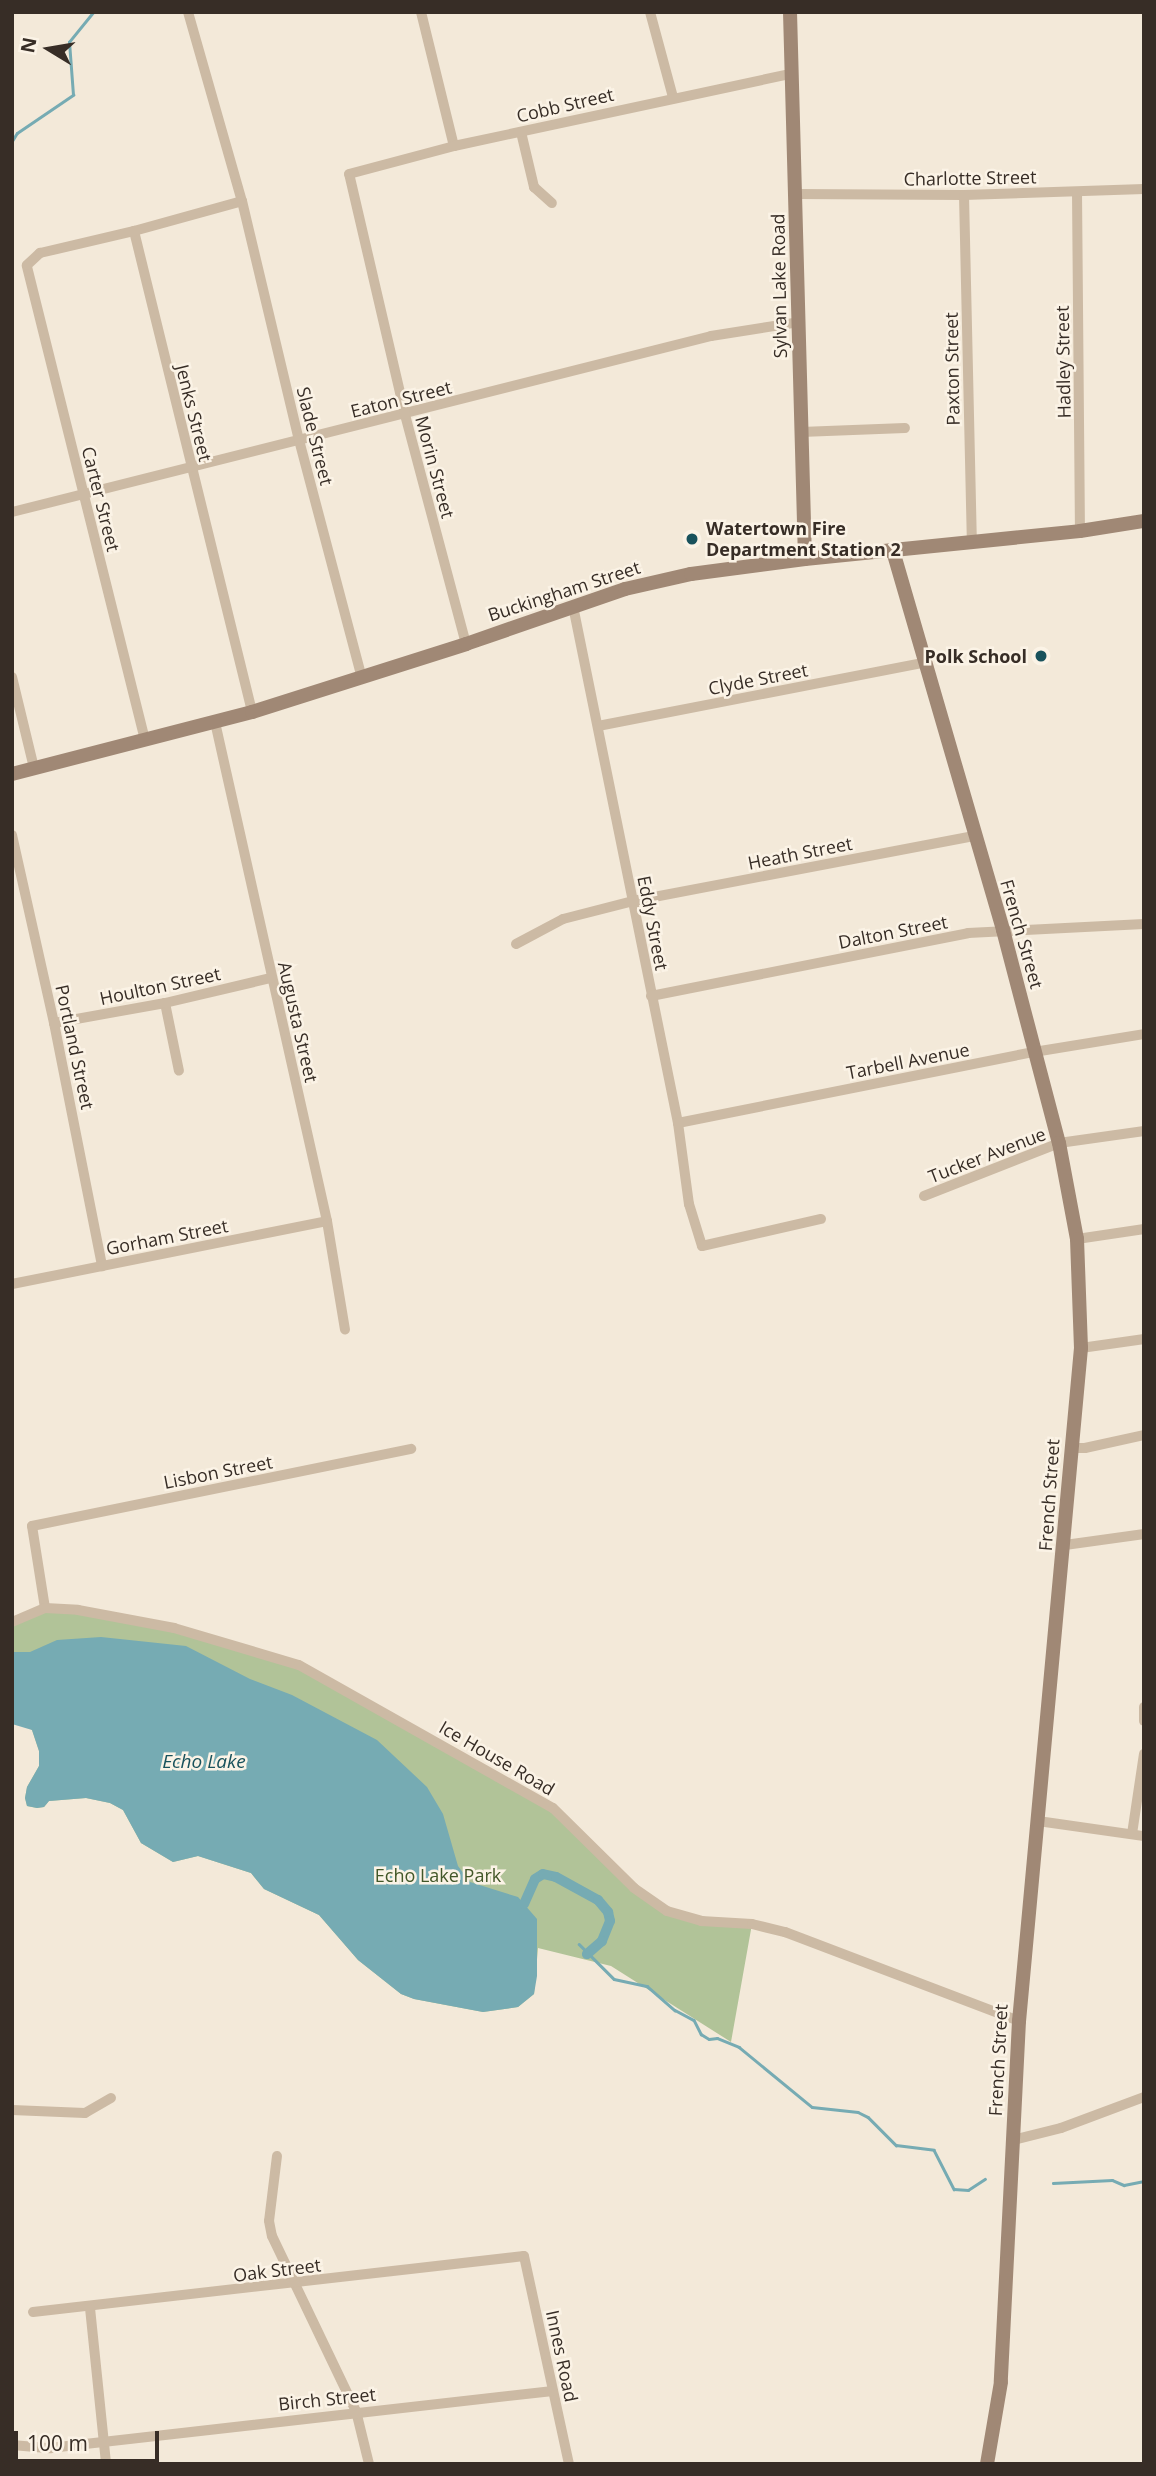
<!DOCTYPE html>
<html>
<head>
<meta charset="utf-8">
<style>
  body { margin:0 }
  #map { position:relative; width:1156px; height:2476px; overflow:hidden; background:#f3e9d9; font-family:"Open Sans",sans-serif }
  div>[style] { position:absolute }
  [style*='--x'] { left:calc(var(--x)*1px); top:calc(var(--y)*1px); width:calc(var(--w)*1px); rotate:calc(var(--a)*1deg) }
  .green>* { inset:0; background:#b1c398 }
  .water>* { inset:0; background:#76abb3 }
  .stream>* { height:2.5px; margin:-1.25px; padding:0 1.25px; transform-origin:1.25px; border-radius:1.25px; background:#76abb3 }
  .canal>* { height:10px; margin:-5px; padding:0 5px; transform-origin:5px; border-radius:5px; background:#76abb3 }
  .street>* { height:10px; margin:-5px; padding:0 5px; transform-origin:5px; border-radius:5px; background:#ccbaa4 }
  .secondary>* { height:14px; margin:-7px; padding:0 7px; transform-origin:7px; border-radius:7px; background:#a08875 }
  .dots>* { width:19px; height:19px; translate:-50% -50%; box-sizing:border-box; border:4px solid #fbf3e6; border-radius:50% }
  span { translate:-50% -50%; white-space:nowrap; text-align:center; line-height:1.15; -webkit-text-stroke:5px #fbf3e6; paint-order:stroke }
  .street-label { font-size:18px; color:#372d26 }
  .poi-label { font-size:18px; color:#372d26; font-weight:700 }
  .left { translate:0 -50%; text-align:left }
  .right { translate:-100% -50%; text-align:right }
  .park-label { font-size:18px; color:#425728 }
  .water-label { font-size:19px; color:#19525c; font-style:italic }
  .frame { position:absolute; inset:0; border:14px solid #372d26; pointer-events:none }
  .north { position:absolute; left:14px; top:14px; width:70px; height:70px; -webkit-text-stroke:5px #fbf3e6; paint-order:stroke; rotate:281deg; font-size:19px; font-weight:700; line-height:28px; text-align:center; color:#372d26 }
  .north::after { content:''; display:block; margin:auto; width:24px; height:32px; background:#372d26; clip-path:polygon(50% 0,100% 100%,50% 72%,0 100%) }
  .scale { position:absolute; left:14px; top:2431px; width:145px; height:32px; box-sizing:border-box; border:4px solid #372d26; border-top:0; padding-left:9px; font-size:21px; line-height:24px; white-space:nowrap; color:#372d26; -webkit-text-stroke:5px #fbf3e6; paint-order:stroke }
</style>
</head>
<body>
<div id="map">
  <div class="green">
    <div style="clip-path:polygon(45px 1608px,174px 1628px,299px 1665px,553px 1808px,634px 1888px,667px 1911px,752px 1924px,731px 2042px,611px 1966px,538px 1948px,534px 1994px,518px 2007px,483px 2012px,414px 1999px,401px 1994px,358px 1960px,319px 1915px,264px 1889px,251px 1873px,198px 1856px,173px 1862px,141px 1843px,123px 1810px,110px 1803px,86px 1798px,49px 1801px,44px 1807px,37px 1808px,27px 1806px,25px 1798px,27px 1787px,39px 1766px,39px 1751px,32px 1730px,12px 1716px,12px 1622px)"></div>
  </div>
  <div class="water">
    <div style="clip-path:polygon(101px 1637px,186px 1646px,250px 1679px,292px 1695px,377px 1740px,427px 1787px,443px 1814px,458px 1866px,470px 1882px,518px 1897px,537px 1919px,537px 1976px,534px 1994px,518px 2007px,483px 2012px,414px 1999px,401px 1994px,358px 1960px,319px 1915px,264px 1889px,251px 1873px,198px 1856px,173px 1862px,141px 1843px,123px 1810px,110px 1803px,86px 1798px,49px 1801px,44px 1807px,37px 1808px,27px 1806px,25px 1798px,27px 1787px,39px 1766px,39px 1751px,32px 1730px,12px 1724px,12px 1652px,30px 1652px,57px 1640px)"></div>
  </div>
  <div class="stream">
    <div style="--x:12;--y:141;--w:9;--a:-58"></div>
    <div style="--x:17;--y:133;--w:68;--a:-34.2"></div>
    <div style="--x:73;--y:95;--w:53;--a:-94.3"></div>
    <div style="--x:69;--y:42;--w:38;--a:-51"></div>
    <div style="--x:579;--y:1944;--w:49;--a:45"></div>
    <div style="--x:614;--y:1979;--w:34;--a:12"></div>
    <div style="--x:647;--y:1986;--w:37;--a:41"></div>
    <div style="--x:675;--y:2010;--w:21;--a:28"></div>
    <div style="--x:694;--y:2020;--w:16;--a:63"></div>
    <div style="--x:701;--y:2034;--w:9;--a:32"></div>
    <div style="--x:709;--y:2039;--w:8;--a:-7"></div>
    <div style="--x:717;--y:2038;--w:24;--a:22"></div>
    <div style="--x:739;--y:2047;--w:94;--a:39.4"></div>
    <div style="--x:812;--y:2107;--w:46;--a:6.2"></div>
    <div style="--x:858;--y:2112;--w:11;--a:27"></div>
    <div style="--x:868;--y:2117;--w:40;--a:45"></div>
    <div style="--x:896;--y:2145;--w:38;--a:7"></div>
    <div style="--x:934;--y:2150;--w:44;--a:62.9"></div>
    <div style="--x:954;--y:2189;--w:14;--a:4"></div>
    <div style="--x:968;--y:2190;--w:20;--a:-33"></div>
    <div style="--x:1053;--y:2183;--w:59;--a:-2.9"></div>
    <div style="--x:1112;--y:2180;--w:13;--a:23"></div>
    <div style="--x:1124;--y:2185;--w:20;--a:-11"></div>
  </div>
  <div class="canal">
    <div style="--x:524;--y:1904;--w:27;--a:-66"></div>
    <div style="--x:535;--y:1879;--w:9;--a:-32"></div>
    <div style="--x:543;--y:1874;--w:13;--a:13"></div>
    <div style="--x:556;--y:1877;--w:48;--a:28.7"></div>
    <div style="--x:598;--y:1900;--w:16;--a:50"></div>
    <div style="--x:608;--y:1912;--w:9;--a:77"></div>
    <div style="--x:610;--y:1921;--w:22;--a:112"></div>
    <div style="--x:602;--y:1941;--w:20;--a:139"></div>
  </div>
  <div class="street">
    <div style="--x:188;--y:12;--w:197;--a:74.1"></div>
    <div style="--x:421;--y:12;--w:138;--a:76.2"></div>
    <div style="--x:650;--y:12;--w:88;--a:74.9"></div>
    <div style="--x:521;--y:132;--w:57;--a:76.7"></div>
    <div style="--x:534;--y:187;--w:24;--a:42"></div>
    <div style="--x:1077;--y:192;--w:339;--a:89.5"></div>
    <div style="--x:796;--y:194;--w:168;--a:0.3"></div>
    <div style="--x:964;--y:195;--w:180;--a:-1.9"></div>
    <div style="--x:964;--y:195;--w:347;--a:88.7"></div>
    <div style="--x:134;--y:231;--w:495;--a:76.2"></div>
    <div style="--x:801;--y:432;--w:104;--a:-2.2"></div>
    <div style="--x:12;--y:512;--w:721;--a:-14.13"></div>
    <div style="--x:711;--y:336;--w:89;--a:-9"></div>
    <div style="--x:573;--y:606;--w:528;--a:78.52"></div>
    <div style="--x:678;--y:1123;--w:82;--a:82.3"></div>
    <div style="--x:689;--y:1204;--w:44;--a:72.8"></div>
    <div style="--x:702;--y:1246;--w:122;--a:-12.8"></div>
    <div style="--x:466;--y:644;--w:238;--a:-104.9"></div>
    <div style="--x:405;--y:414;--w:246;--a:-103.1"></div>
    <div style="--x:349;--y:174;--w:109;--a:-14.9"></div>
    <div style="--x:454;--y:146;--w:344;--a:-12.1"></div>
    <div style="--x:12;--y:677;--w:94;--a:76.4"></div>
    <div style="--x:215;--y:722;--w:511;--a:77.35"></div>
    <div style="--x:327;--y:1221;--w:110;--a:80.6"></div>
    <div style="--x:598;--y:726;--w:331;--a:-11"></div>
    <div style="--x:145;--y:740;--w:489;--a:-104"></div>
    <div style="--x:27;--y:265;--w:18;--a:-43"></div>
    <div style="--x:40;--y:253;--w:97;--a:-13.2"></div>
    <div style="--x:134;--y:231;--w:112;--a:-15.5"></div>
    <div style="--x:242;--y:201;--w:246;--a:76.6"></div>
    <div style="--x:299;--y:440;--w:246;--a:75.2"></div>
    <div style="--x:12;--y:835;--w:193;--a:77.4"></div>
    <div style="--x:54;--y:1023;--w:248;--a:78.8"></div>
    <div style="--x:516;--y:944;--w:53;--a:-28"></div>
    <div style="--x:563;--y:919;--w:72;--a:-14.4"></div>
    <div style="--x:633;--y:901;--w:347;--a:-10.8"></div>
    <div style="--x:651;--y:996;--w:323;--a:-11.2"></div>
    <div style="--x:968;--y:933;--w:176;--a:-2.9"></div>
    <div style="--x:165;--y:1003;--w:69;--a:78.4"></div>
    <div style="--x:54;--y:1023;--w:113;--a:-10.2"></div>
    <div style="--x:165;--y:1003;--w:109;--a:-13.3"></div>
    <div style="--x:678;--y:1123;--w:363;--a:-11.3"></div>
    <div style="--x:1034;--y:1052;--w:111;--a:-9.3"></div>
    <div style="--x:924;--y:1196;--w:145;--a:-21.4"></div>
    <div style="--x:1059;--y:1143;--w:86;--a:-8"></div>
    <div style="--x:1077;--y:1239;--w:68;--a:-8.5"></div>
    <div style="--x:12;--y:1284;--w:321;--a:-11.3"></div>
    <div style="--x:1081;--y:1348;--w:64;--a:-8.1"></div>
    <div style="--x:1071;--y:1448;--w:14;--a:0"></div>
    <div style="--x:1085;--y:1448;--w:60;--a:-12.4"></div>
    <div style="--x:1065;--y:1545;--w:80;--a:-7.9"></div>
    <div style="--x:45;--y:1608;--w:83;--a:-99"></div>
    <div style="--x:32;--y:1526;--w:387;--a:-11.5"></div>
    <div style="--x:12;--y:1622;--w:36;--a:-23"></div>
    <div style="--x:45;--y:1608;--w:33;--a:3"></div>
    <div style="--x:78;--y:1610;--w:98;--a:10.6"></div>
    <div style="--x:174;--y:1628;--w:130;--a:16.5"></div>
    <div style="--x:299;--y:1665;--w:291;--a:29.4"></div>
    <div style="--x:553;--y:1808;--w:114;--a:44.6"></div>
    <div style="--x:634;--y:1888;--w:40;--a:34.9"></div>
    <div style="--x:667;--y:1911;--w:35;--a:16"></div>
    <div style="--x:701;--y:1921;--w:51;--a:3.4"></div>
    <div style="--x:752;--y:1924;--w:34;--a:14"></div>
    <div style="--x:785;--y:1932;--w:250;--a:20.8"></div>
    <div style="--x:1144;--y:1707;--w:14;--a:90"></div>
    <div style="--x:1038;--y:1821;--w:107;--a:8.1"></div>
    <div style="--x:1132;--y:1834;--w:81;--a:-81.5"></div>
    <div style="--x:12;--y:2110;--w:73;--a:2.4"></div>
    <div style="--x:85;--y:2113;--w:30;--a:-30"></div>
    <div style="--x:1013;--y:2140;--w:49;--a:-14"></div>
    <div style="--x:1061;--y:2128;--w:89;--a:-20.5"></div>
    <div style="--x:277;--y:2156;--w:65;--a:97"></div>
    <div style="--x:269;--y:2221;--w:15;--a:79"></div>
    <div style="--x:272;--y:2236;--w:194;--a:64.4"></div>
    <div style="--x:356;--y:2411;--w:55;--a:76.2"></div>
    <div style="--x:90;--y:2308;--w:157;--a:84.1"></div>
    <div style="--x:33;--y:2312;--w:494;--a:-6.5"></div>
    <div style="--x:524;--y:2256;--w:213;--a:77.8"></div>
    <div style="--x:12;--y:2445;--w:38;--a:5"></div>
    <div style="--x:50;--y:2448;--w:506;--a:-6.47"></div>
  </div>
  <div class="secondary">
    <div style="--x:790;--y:12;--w:547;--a:88.43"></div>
    <div style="--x:893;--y:551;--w:395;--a:73.8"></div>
    <div style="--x:1003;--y:930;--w:220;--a:75.3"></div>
    <div style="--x:1059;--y:1143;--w:98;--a:79.4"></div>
    <div style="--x:1077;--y:1239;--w:109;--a:87.9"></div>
    <div style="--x:1081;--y:1348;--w:676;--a:95.26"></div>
    <div style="--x:1019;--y:2021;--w:361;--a:92.9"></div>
    <div style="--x:1001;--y:2382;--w:83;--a:99.7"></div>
    <div style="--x:12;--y:774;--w:248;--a:-14.5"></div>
    <div style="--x:252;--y:712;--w:225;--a:-17.6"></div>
    <div style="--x:466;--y:644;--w:168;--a:-19.1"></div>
    <div style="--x:625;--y:589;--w:68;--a:-12.8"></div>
    <div style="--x:691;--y:574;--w:115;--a:-7.5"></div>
    <div style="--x:805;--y:559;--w:276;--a:-5.8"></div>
    <div style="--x:1080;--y:531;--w:65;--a:-8.9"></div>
  </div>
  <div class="dots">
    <div style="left:692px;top:539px;background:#19525c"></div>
    <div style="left:1041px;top:656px;background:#19525c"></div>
  </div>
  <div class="street-label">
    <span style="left:565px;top:105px;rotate:-13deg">Cobb Street</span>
    <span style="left:970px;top:178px;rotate:-1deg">Charlotte Street</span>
    <span style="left:779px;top:286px;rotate:-91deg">Sylvan Lake Road</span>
    <span style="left:1063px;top:362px;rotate:-91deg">Hadley Street</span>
    <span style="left:952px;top:369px;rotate:-91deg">Paxton Street</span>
    <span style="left:401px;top:399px;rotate:-14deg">Eaton Street</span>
    <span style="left:194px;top:413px;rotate:76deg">Jenks Street</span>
    <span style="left:315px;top:436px;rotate:76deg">Slade Street</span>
    <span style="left:435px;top:467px;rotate:75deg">Morin Street</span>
    <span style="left:101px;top:499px;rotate:76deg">Carter Street</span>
    <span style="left:564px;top:591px;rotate:-18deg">Buckingham Street</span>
    <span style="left:758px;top:679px;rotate:-11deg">Clyde Street</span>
    <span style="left:800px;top:853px;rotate:-11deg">Heath Street</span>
    <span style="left:653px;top:923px;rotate:79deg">Eddy Street</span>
    <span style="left:893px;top:932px;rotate:-11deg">Dalton Street</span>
    <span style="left:1022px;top:934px;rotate:74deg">French Street</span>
    <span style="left:160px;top:986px;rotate:-12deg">Houlton Street</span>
    <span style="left:298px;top:1022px;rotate:77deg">Augusta Street</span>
    <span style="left:75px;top:1047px;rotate:78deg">Portland Street</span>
    <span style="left:908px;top:1061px;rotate:-11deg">Tarbell Avenue</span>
    <span style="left:987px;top:1155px;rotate:-21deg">Tucker Avenue</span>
    <span style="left:167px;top:1237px;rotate:-11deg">Gorham Street</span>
    <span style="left:218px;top:1472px;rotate:-11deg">Lisbon Street</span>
    <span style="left:1049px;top:1495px;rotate:-86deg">French Street</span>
    <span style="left:497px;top:1758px;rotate:30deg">Ice House Road</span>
    <span style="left:998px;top:2060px;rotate:-87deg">French Street</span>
    <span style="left:277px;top:2270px;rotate:-7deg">Oak Street</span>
    <span style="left:562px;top:2356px;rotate:78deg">Innes Road</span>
    <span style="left:327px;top:2399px;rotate:-6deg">Birch Street</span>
  </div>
  <div class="poi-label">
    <span class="left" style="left:706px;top:539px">Watertown Fire<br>Department Station 2</span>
    <span class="right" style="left:1027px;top:656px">Polk School</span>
  </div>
  <div class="park-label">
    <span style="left:438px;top:1875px">Echo Lake Park</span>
  </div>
  <div class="water-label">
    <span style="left:204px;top:1762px">Echo Lake</span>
  </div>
  <div class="frame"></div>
  <div class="north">N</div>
  <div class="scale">100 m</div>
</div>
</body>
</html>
